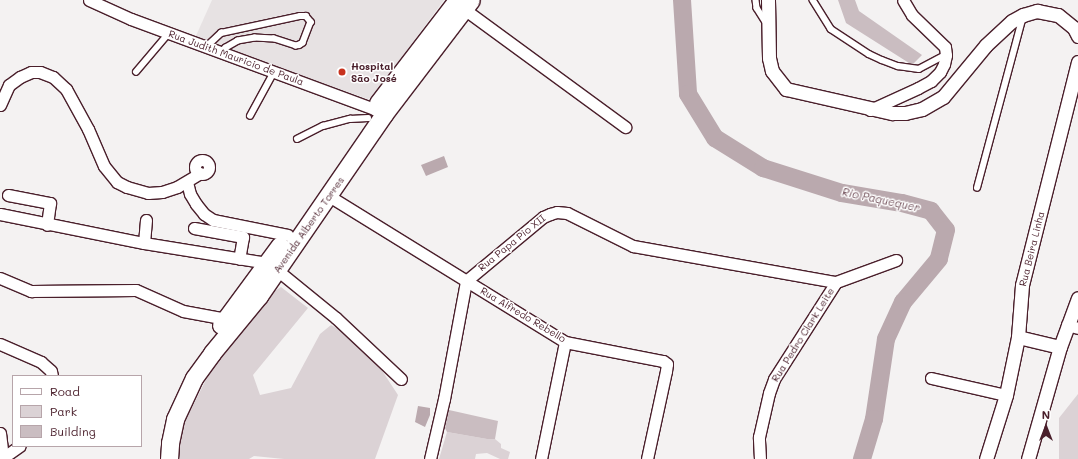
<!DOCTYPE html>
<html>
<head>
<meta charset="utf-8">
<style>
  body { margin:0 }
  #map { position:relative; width:1078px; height:459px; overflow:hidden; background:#f4f2f2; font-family:Mali,sans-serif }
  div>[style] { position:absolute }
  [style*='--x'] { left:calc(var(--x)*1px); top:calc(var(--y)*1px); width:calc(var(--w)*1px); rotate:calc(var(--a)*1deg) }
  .built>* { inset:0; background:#e7e2e3 }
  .green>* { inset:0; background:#dbd2d5 }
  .water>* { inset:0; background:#baa9ae }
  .river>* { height:18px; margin:-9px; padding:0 9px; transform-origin:9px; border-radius:9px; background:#baa9ae }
  .building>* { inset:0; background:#cabdc1 }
  .roads { filter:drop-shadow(1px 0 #4a1f2b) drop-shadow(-1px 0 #4a1f2b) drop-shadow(0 1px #4a1f2b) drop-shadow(0 -1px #4a1f2b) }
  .service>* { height:5.5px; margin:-2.75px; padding:0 2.75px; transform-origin:2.75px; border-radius:2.75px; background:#fff }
  .minor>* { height:11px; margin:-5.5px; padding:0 5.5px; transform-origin:5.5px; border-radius:5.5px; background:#fff }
  .minor>.ring { margin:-5.5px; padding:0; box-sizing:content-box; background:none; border:11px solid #fff; border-radius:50% }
  .tertiary>* { height:13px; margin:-6.5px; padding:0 6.5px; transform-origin:6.5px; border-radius:6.5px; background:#fff }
  .primary>* { height:17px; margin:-8.5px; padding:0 8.5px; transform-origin:8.5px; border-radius:8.5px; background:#fff }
  .dots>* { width:11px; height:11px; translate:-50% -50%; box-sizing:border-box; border:2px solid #fff; border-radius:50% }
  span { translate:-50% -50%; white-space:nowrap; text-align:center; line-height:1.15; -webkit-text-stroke:3px #fff; paint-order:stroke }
  .street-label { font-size:10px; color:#4a1f2b }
  .poi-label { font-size:10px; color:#4a1f2b; font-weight:700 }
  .left { translate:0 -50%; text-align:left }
  .water-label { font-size:11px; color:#714f59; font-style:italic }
  .legend { position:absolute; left:12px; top:375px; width:130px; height:72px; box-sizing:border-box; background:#fff; border:1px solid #b7a5aa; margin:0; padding:5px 7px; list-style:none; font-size:12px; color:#4a1f2b }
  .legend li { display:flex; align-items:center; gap:8px; height:20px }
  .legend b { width:20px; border:1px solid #b7a5aa }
  .north { position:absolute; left:1026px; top:407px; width:40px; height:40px; -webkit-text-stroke:3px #fff; paint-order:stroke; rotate:0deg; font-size:11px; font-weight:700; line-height:16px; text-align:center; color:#4a1f2b }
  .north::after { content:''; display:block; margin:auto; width:14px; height:18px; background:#4a1f2b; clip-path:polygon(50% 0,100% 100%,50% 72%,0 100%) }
</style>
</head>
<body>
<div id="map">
  <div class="built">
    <div style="clip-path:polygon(212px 0,444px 0,373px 96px,368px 99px,195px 38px)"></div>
  </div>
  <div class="green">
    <div style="clip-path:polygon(281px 287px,308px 308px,253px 375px,260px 395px,291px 388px,320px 334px,331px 325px,347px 334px,379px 366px,398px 395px,375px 459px,284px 459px,254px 456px,249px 459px,177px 459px,176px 439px,216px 360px,261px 300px)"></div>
    <div style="clip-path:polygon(1078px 394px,1078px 459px,1059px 459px,1059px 418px)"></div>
    <div style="clip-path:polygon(447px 432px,487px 439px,495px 439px,501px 444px,501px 448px,510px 452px,508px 459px,500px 459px,487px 453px,476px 454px,475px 459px,439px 459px)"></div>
  </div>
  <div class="water">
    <div style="clip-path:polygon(444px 156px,448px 167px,426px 176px,421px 165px)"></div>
    <div style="clip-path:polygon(418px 406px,430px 408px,430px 415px,425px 427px,415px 422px)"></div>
  </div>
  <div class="river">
    <div style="--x:682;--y:0;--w:94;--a:86.3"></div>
    <div style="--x:688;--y:94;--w:52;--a:58.5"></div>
    <div style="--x:715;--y:138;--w:57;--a:32"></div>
    <div style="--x:763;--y:168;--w:83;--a:17.6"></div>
    <div style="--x:842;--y:193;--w:61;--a:9.5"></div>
    <div style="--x:902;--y:203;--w:30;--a:15"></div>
    <div style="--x:931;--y:211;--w:24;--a:52"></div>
    <div style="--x:946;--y:230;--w:30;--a:104"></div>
    <div style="--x:939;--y:259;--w:56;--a:129.9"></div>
    <div style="--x:903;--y:302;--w:41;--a:114.7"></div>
    <div style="--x:886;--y:339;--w:81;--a:98.5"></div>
    <div style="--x:874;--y:419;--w:42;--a:106.7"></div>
  </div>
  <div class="building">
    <div style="clip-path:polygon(838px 0,855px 0,859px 11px,922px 55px,913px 64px,909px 63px,846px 23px)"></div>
    <div style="clip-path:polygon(449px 410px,498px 421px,495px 439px,487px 439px,447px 432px,445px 428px)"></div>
  </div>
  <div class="roads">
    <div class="service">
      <div style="--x:756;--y:0;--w:8;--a:83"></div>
      <div style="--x:757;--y:8;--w:15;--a:58"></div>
      <div style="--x:813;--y:0;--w:34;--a:58"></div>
      <div style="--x:831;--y:29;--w:45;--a:33.3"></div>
      <div style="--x:869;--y:54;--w:14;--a:25"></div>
      <div style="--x:882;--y:60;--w:17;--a:21"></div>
      <div style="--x:898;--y:66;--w:21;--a:8"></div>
      <div style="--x:919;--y:69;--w:30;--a:-28"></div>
      <div style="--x:206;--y:47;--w:21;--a:-43"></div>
      <div style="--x:221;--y:33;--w:81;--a:-12.1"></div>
      <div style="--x:300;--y:16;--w:6;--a:0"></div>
      <div style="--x:306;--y:16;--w:8;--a:50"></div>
      <div style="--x:311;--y:22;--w:22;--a:111"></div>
      <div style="--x:303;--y:43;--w:4;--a:146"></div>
      <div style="--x:300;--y:45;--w:4;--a:166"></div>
      <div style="--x:296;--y:46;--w:23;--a:-162"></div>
      <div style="--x:274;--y:39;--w:19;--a:-177"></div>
      <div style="--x:255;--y:38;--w:17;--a:170"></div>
      <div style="--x:238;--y:41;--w:14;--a:150"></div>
      <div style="--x:226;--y:48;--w:6;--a:129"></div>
      <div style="--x:136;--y:72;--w:51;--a:-49.8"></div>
      <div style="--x:250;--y:116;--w:50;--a:-61.4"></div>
      <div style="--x:297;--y:139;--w:29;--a:-27"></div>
      <div style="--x:323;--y:126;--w:28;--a:-15"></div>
      <div style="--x:350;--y:119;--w:18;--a:-3"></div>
      <div style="--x:977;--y:188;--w:178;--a:-75"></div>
    </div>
    <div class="minor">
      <div style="--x:89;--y:0;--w:46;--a:24.3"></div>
      <div style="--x:131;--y:19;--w:259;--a:20.3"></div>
      <div style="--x:374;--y:109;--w:11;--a:27"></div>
      <div style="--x:464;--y:9;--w:200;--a:36.2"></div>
      <div style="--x:0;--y:105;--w:22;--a:-66"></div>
      <div style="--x:9;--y:85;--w:14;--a:-36"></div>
      <div style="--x:20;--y:77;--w:12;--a:-24"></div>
      <div style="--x:31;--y:72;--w:9;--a:0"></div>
      <div style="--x:40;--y:72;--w:14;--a:21"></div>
      <div style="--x:53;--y:77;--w:18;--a:43"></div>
      <div style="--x:66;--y:89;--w:46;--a:61.2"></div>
      <div style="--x:88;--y:129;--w:40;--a:66.6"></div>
      <div style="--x:104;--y:166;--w:21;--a:51"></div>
      <div style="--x:117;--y:182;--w:11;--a:27"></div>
      <div style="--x:127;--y:187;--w:22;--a:16"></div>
      <div style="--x:148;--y:193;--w:14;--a:-4"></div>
      <div style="--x:162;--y:192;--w:16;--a:-18"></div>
      <div style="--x:177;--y:187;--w:27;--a:-31"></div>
      <div style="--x:870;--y:110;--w:53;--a:-24.6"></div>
      <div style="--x:918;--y:88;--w:15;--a:-28"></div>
      <div style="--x:931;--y:81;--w:13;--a:-45"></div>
      <div style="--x:940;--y:72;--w:9;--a:-63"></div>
      <div style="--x:944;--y:64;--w:9;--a:-77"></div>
      <div style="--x:946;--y:55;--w:8;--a:-97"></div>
      <div style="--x:945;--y:47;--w:46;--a:-135.9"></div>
      <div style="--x:912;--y:15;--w:17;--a:-121"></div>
      <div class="ring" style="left:195px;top:160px;width:3px;height:3px"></div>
      <div style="--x:187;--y:182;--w:12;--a:76"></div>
      <div style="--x:190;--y:194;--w:12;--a:59"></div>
      <div style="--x:196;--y:204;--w:13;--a:51"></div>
      <div style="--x:204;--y:214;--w:11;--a:34"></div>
      <div style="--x:213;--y:220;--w:76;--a:11.3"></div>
      <div style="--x:8;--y:195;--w:43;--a:10.8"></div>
      <div style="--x:50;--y:203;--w:22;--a:98"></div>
      <div style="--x:329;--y:196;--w:278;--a:31.7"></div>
      <div style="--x:565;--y:342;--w:100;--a:11"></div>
      <div style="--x:663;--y:361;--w:5;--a:37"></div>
      <div style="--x:667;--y:364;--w:7;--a:98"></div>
      <div style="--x:666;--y:371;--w:90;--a:102.2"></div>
      <div style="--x:0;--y:214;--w:147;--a:11.4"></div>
      <div style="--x:144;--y:243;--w:126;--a:9.2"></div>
      <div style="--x:194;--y:228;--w:50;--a:10.4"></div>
      <div style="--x:243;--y:237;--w:22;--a:100"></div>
      <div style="--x:144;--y:243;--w:23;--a:-85"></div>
      <div style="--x:277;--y:270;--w:76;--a:39.1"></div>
      <div style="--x:336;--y:318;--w:89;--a:43.2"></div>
      <div style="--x:0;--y:278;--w:34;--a:23"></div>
      <div style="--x:31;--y:291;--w:105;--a:-0.5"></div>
      <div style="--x:136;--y:290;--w:51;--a:24.1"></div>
      <div style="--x:183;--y:311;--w:44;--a:10.5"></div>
      <div style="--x:1067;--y:325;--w:11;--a:15"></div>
      <div style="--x:0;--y:344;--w:45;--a:23.7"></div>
      <div style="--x:41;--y:362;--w:13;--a:42"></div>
      <div style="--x:51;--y:371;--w:5;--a:79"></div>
      <div style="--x:931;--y:378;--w:77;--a:12.8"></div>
      <div style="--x:0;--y:433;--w:26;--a:83"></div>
      <div style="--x:4;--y:457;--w:19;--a:-35"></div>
      <div style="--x:430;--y:459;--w:62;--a:-76.9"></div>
      <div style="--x:444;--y:399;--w:120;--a:-79.4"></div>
      <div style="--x:466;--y:281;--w:100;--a:-39.7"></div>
      <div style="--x:543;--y:217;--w:8;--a:-23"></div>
      <div style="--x:550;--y:214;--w:7;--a:-16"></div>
      <div style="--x:557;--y:212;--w:10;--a:6"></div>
      <div style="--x:567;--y:213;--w:74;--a:26.6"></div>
      <div style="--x:633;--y:246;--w:206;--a:10.1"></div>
      <div style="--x:836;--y:282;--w:64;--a:-20.1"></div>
      <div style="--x:541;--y:459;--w:119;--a:-78.4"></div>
      <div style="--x:760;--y:459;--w:22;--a:-93"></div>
      <div style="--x:759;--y:437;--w:45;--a:-77.2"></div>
      <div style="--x:769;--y:393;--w:15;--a:-70"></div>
      <div style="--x:774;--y:379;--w:115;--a:-57.4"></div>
    </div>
    <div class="tertiary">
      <div style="--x:768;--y:0;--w:58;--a:89"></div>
      <div style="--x:769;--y:58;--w:13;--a:77"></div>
      <div style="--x:772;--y:71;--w:23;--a:52"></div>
      <div style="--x:786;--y:89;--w:109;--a:12.8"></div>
      <div style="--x:892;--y:113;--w:13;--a:0"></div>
      <div style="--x:905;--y:113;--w:17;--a:-13"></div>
      <div style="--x:922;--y:109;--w:24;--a:-30"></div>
      <div style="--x:943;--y:97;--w:67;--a:-50.4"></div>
      <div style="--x:986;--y:45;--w:35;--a:-43"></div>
      <div style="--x:1012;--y:21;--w:13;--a:-29"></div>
      <div style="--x:1023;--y:15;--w:15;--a:-16"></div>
      <div style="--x:1037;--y:11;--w:21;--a:11"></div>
      <div style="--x:1058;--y:15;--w:21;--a:39"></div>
      <div style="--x:1074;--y:28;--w:9;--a:63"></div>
      <div style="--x:1018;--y:337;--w:43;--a:13.4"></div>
      <div style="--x:1060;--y:347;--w:52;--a:-69.8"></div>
      <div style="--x:986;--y:459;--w:67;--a:-72.6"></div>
      <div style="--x:1006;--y:395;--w:59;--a:-78.3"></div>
      <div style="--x:1018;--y:337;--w:52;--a:-85.6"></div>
      <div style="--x:1022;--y:285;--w:230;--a:-75.9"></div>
      <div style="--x:1028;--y:459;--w:116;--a:-74.1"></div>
    </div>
    <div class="primary">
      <div style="--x:378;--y:103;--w:130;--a:-52.5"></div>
      <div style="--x:221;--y:325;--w:99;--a:-53.6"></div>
      <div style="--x:169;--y:459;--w:16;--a:-86"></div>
      <div style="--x:170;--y:443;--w:25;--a:-78"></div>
      <div style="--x:175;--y:419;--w:45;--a:-65.1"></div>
      <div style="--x:194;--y:378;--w:31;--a:-54"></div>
      <div style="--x:212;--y:353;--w:74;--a:-50.5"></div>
      <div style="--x:259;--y:296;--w:221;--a:-55.5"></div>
      <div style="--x:384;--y:114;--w:143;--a:-52.7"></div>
    </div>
  </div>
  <div class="dots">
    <div style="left:342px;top:72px;background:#c8321e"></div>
  </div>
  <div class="street-label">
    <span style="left:236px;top:58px;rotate:20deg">Rua Judith Mauricio de Paula</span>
    <span style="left:309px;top:225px;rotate:-55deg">Avenida Alberto Torres</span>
    <span style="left:512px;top:243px;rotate:-39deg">Rua Papa Pio XII</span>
    <span style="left:1032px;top:249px;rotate:-76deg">Rua Beira Linha</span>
    <span style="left:523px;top:315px;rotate:31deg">Rua Alfredo Rebello</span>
    <span style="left:803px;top:335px;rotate:-58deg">Rua Pedro Clark Leite</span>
  </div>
  <div class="poi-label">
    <span class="left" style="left:351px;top:72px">Hospital<br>São José</span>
  </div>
  <div class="water-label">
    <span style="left:881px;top:200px;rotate:12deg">Rio Paquequer</span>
  </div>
  <ul class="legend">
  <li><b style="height:5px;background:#fff"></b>Road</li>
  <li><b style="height:11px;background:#dbd2d5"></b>Park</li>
  <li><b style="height:11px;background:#cabdc1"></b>Building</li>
  </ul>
  <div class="north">N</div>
</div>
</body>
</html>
